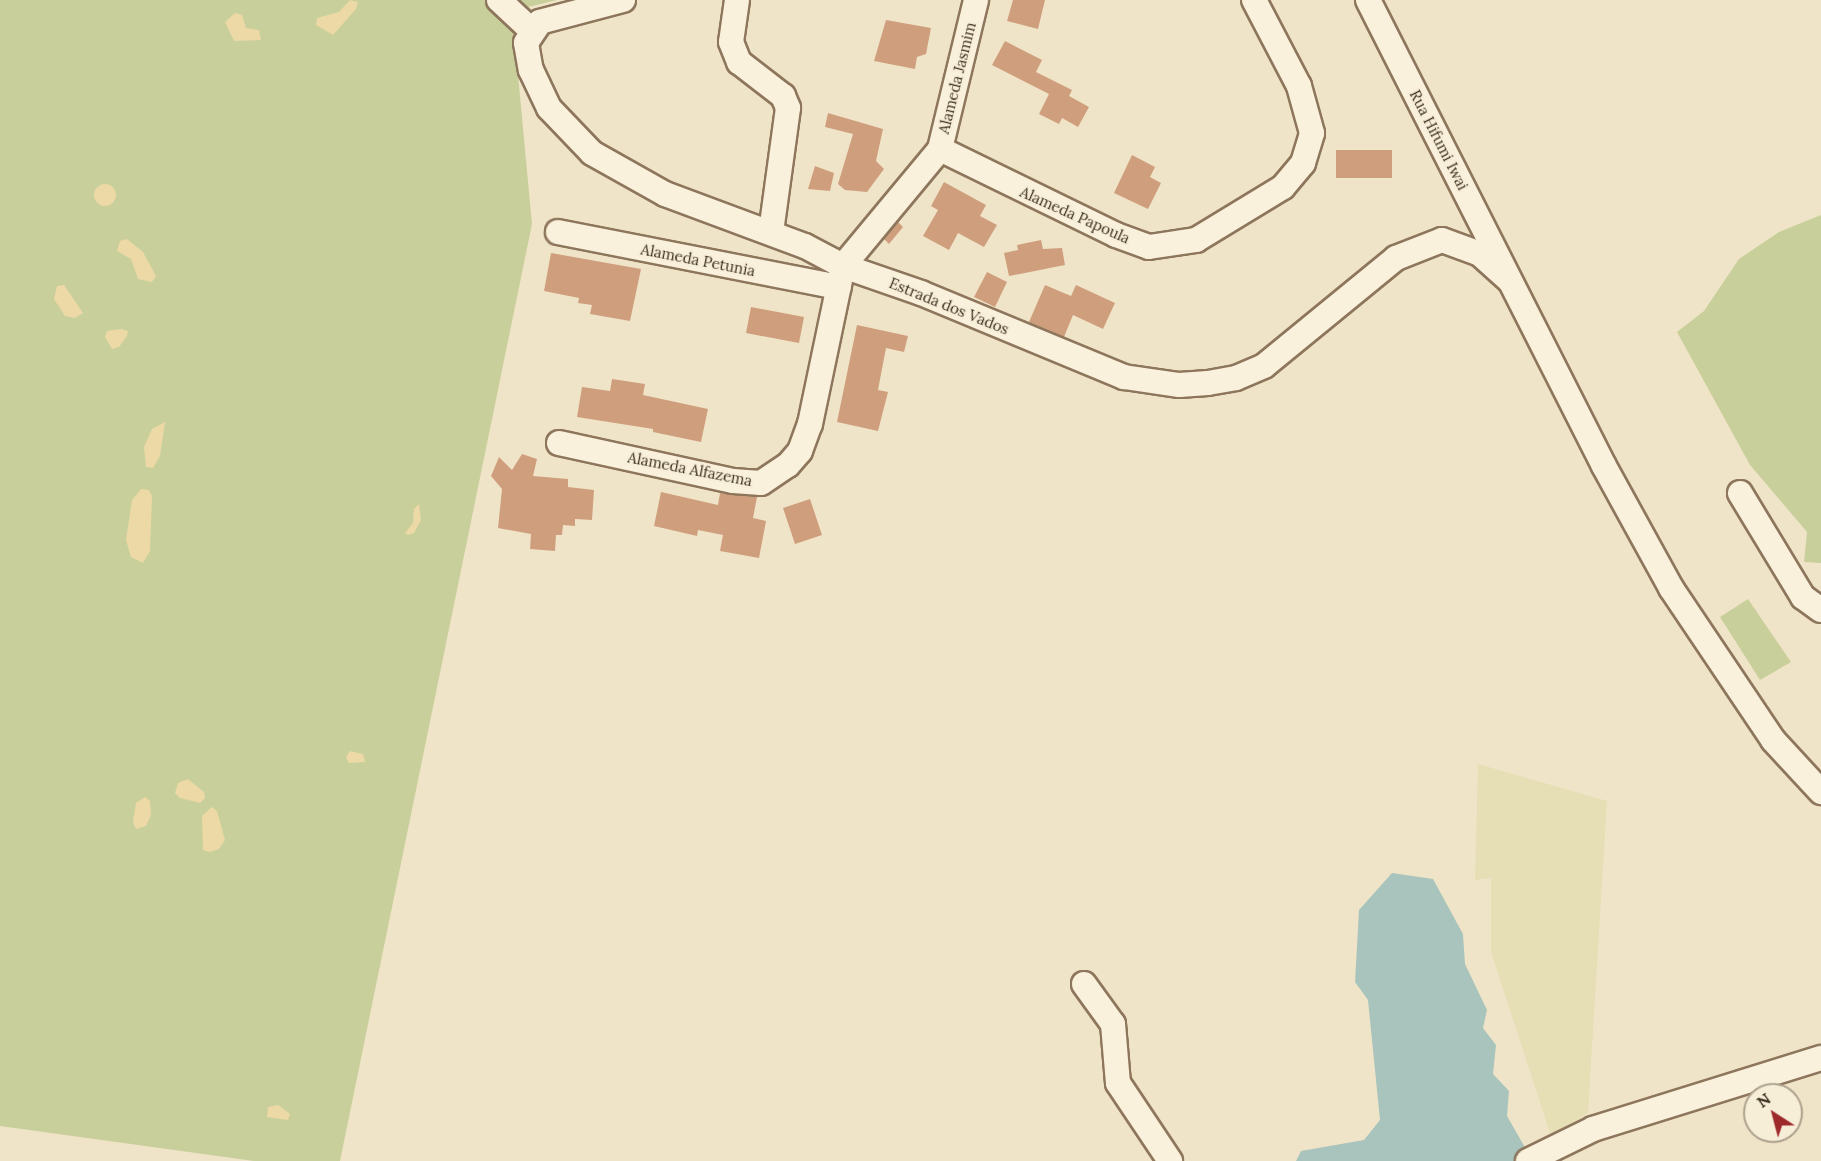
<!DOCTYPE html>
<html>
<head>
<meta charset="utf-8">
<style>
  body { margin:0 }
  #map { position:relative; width:1821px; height:1161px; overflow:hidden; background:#f0e4c8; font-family:Lora,serif }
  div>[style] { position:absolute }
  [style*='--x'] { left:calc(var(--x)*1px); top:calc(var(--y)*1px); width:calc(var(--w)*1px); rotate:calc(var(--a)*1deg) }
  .farmland>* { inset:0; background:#e6deb5 }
  .green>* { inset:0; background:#c9cf9b }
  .sand>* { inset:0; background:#ecd9a5 }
  .round { border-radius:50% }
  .water>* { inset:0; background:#a9c4bc }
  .building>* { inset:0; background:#cf9f7d }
  .roads { filter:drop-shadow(2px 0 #8d765c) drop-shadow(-2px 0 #8d765c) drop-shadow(0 2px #8d765c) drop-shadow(0 -2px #8d765c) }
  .minor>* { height:24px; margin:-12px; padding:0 12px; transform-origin:12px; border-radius:12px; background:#faf1dc }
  span { translate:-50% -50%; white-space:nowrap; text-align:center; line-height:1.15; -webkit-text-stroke:4.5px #f7eed8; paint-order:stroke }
  .street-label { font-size:15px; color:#3d2e20 }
  .north { position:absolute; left:1743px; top:1083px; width:60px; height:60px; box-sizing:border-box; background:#f7eed8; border:2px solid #ada18e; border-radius:50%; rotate:324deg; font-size:16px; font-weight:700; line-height:24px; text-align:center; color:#3d2e20 }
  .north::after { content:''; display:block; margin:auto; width:21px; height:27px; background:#9e2a2b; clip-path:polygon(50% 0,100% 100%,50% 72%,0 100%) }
</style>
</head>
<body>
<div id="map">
  <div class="farmland">
    <div style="clip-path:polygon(1478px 764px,1607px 801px,1588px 1113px,1551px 1136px,1491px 952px,1491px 878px,1475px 880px)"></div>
  </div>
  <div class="green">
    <div style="clip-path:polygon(0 0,557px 0,512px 11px,532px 224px,340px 1161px,254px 1161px,0 1126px)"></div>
    <div style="clip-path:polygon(1821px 215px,1821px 563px,1804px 562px,1807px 532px,1750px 465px,1677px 332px,1704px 311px,1739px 259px,1779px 232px)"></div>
    <div style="clip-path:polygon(1748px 599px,1791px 662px,1760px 680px,1720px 617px)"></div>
  </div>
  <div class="sand">
    <div style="clip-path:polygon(350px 0,358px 2px,356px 9px,333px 35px,316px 25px,317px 18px,339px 12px)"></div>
    <div style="clip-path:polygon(235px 13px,242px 15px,246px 28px,259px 30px,261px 40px,234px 41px,225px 22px)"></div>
    <div class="round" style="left:94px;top:184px;width:22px;height:22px"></div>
    <div style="clip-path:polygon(127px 239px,143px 252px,156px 276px,152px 282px,138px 279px,131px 259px,117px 251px,120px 241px)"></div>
    <div style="clip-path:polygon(64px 285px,83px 313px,75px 318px,65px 316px,54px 299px,57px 286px)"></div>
    <div style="clip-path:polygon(121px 329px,128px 331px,127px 336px,119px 347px,112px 349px,105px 337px,107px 331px)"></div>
    <div style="clip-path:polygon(165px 422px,160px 456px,153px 468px,146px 467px,144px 447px,152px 429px)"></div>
    <div style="clip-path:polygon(141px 489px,149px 490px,152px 496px,150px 551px,143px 563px,131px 557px,126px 540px,132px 500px)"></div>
    <div style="clip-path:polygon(419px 504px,421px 520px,414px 533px,408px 535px,405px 533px,413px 523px,414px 509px)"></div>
    <div style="clip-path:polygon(350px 751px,363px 754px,365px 762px,349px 763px,346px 757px)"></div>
    <div style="clip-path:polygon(188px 779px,204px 792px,205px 798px,200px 803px,180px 798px,175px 793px,178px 783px)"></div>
    <div style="clip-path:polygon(145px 797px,150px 801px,151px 815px,146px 826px,136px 829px,133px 822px,136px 803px)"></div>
    <div style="clip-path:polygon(212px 807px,217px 811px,225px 840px,219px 849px,210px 852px,203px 850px,202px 816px)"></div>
    <div style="clip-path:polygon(278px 1105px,290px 1114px,288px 1120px,267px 1117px,268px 1107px)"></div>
  </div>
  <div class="water">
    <div style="clip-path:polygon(1392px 873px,1433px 879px,1463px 934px,1465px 964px,1487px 1010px,1483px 1028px,1496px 1045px,1493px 1074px,1509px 1091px,1507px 1116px,1527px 1151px,1514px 1161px,1296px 1161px,1301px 1151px,1364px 1140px,1380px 1120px,1368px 1000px,1355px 982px,1359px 910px)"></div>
  </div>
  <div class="building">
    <div style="clip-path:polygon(1013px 0,1045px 0,1038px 29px,1007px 21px)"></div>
    <div style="clip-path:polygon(886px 20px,931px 28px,926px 54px,917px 57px,915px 69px,874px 61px)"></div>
    <div style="clip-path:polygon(1005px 41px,1042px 60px,1036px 72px,1072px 90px,1069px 96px,1089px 107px,1078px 127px,1062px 118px,1059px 124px,1039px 114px,1049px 94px,992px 65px)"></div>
    <div style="clip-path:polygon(828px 113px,883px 129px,876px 161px,884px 169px,867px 192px,845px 190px,838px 184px,853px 134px,825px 127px)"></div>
    <div style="clip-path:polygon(1336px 150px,1392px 150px,1392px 178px,1336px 178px)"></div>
    <div style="clip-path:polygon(1132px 155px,1155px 167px,1150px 177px,1161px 183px,1148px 209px,1114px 193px)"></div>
    <div style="clip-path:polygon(815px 166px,834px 173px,830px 191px,808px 189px)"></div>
    <div style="clip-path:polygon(944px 182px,986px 205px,980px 216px,997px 225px,984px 247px,958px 233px,949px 250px,923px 236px,938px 210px,931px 206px)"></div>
    <div style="clip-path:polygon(898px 222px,903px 227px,889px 244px,884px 239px)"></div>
    <div style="clip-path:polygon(1041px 240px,1043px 249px,1062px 248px,1065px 265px,1009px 276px,1004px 253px,1018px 250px,1017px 245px)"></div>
    <div style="clip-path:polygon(551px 253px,641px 269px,630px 321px,590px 314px,592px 305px,578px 303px,579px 298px,544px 291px)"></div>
    <div style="clip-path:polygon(987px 272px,1007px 282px,995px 307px,974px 297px)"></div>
    <div style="clip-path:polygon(1045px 285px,1071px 296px,1076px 285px,1115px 303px,1103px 329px,1073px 315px,1064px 337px,1029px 322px)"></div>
    <div style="clip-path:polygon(751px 307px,804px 317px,799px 343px,746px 333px)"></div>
    <div style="clip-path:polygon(857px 325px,908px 336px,904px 352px,886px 348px,878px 390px,888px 392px,878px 431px,837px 422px)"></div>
    <div style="clip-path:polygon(612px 379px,645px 384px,643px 395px,708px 409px,701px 442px,653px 432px,653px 429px,577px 417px,582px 387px,610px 391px)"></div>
    <div style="clip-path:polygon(522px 454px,537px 459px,533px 476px,568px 479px,568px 487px,594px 490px,592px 520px,575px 519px,575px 526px,563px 525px,562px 535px,556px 535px,555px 551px,530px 549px,531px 534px,498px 528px,502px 489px,491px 476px,499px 457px,512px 470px)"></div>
    <div style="clip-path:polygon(661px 492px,718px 505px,720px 493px,757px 497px,753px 518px,766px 521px,759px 558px,720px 551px,723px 535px,698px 530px,697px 536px,654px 526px)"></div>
    <div style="clip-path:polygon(810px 499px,822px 535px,795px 544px,783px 508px)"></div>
  </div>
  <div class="roads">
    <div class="minor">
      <div style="--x:499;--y:0;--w:44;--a:43.2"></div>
      <div style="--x:623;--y:0;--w:86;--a:165.2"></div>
      <div style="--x:540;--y:22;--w:25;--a:124"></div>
      <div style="--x:526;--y:43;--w:27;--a:80"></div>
      <div style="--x:531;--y:70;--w:42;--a:64.7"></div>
      <div style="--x:549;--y:108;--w:62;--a:46.3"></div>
      <div style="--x:592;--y:153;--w:84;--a:29.3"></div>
      <div style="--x:665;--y:194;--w:149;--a:20.4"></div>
      <div style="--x:805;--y:246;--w:43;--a:27.8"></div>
      <div style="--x:843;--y:266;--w:83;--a:19.1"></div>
      <div style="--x:921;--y:293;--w:220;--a:22.5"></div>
      <div style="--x:1124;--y:377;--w:56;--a:8.3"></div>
      <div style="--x:1179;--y:385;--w:29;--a:-4"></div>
      <div style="--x:1208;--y:383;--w:28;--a:-10"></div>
      <div style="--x:1236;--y:378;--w:30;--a:-23"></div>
      <div style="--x:1264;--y:366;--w:171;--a:-39.3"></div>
      <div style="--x:1396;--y:258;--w:49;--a:-21.4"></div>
      <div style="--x:1442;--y:240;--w:40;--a:20.2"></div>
      <div style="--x:1480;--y:254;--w:39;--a:42"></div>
      <div style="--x:737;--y:0;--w:42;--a:98.1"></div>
      <div style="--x:731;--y:42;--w:22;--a:68"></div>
      <div style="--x:739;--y:62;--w:56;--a:37.7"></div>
      <div style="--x:783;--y:96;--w:13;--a:67"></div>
      <div style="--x:788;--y:108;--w:125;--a:97.8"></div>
      <div style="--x:1368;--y:0;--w:522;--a:63.14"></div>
      <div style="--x:1604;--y:466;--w:139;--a:61.2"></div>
      <div style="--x:1671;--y:588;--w:183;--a:56.1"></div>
      <div style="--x:1773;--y:740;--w:71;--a:47.3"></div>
      <div style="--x:940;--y:149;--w:196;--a:26"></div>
      <div style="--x:1116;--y:235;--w:35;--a:20"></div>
      <div style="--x:1149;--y:247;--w:48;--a:-8.5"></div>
      <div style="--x:1196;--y:240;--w:102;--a:-31.3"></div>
      <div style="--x:1283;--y:187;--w:31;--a:-50"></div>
      <div style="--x:1303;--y:163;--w:31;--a:-73"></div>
      <div style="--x:1312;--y:133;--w:49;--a:-105.5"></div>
      <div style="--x:1299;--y:86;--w:97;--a:-117.6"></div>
      <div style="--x:558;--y:232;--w:286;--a:11.1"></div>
      <div style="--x:559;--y:443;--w:178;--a:12.3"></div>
      <div style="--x:733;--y:481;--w:28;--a:4"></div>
      <div style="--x:761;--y:483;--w:32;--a:-34"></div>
      <div style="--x:788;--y:465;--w:18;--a:-49"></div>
      <div style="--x:800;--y:451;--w:29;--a:-70"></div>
      <div style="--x:810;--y:424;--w:161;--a:-78.2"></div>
      <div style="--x:843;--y:266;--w:152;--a:-50.3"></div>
      <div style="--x:940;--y:149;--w:153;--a:-76.4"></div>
      <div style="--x:1740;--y:493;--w:122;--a:58.8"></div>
      <div style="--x:1803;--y:597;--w:22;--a:36"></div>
      <div style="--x:1084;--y:984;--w:49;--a:54.1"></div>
      <div style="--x:1113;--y:1024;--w:59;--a:85.2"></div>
      <div style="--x:1118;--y:1083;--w:94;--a:56.3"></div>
      <div style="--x:1528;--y:1161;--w:72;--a:-26.2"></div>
      <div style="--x:1593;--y:1129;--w:239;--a:-17.3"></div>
    </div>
  </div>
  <div class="street-label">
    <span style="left:957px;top:78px;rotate:-76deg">Alameda Jasmim</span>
    <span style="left:1439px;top:140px;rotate:63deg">Rua Hifumi Iwai</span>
    <span style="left:1075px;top:215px;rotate:24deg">Alameda Papoula</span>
    <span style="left:698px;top:260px;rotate:11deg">Alameda Petunia</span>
    <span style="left:949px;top:306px;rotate:22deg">Estrada dos Vados</span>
    <span style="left:690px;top:469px;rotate:11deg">Alameda Alfazema</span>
  </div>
  <div class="north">N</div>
</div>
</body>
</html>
